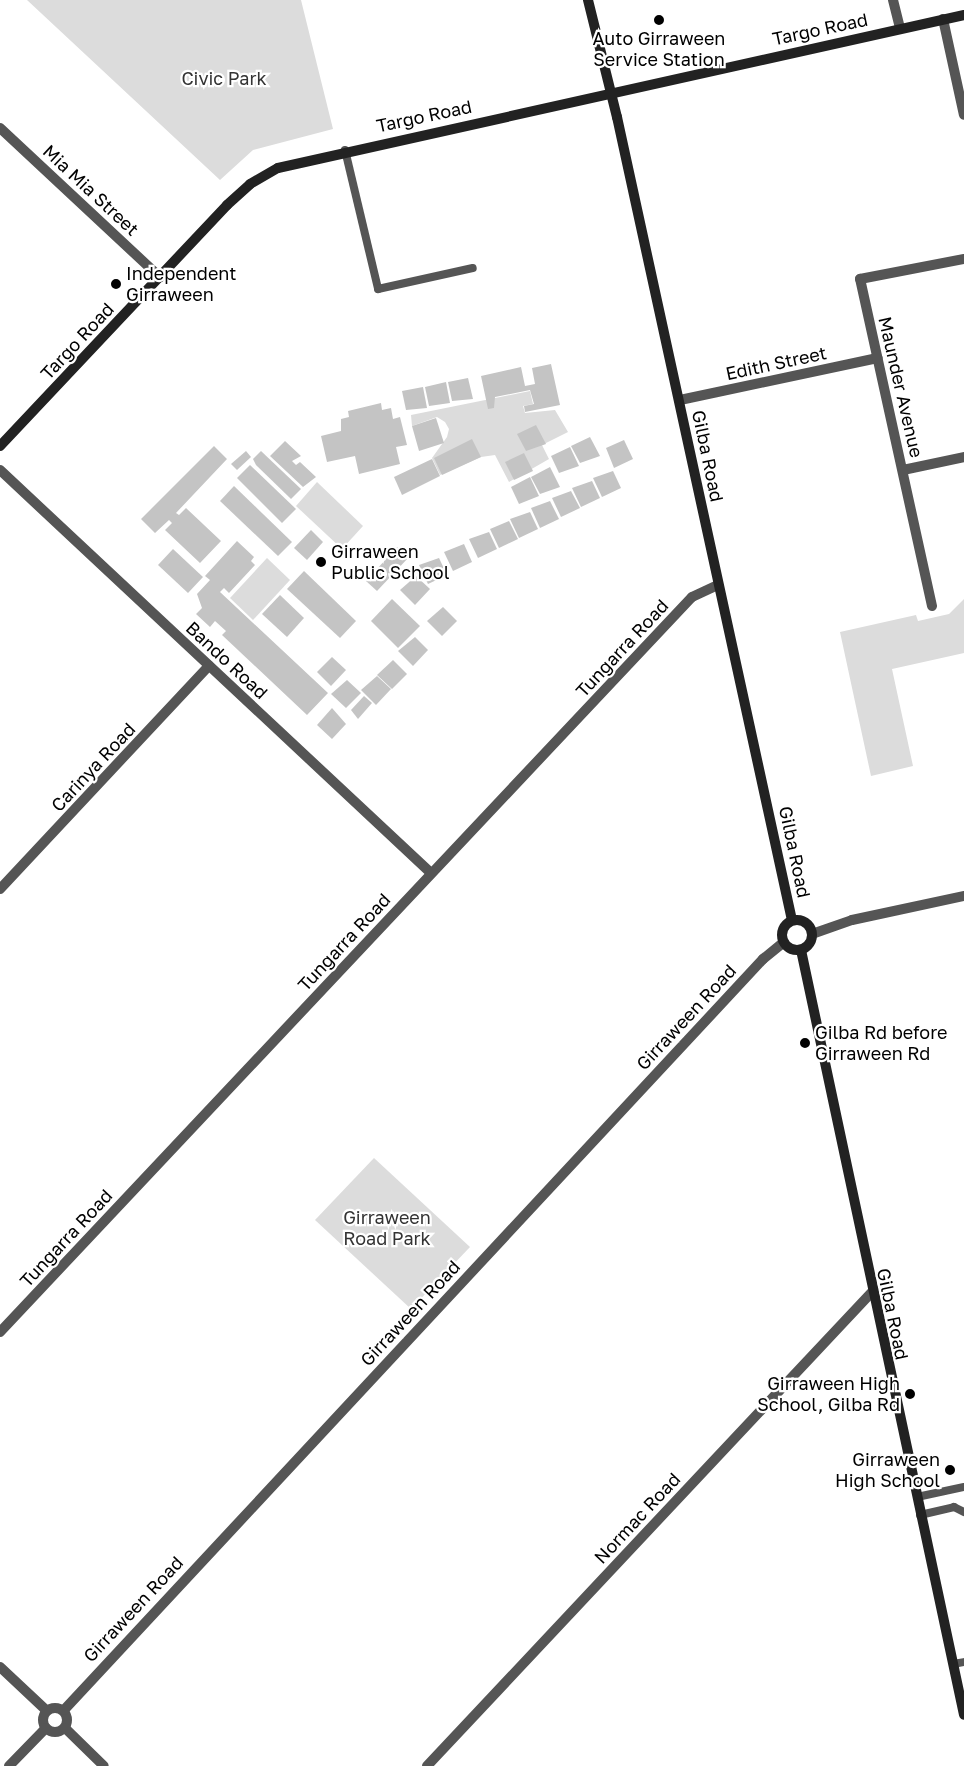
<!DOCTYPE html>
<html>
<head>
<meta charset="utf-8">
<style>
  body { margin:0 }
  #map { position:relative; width:964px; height:1766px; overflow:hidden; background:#fff; font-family:"Golos Text",sans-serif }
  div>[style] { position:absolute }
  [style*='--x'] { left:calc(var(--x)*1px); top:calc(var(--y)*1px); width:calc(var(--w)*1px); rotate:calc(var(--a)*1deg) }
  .green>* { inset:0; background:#dcdcdc }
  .building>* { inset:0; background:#c4c4c4 }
  .lane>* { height:8px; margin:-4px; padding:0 4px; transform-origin:4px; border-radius:4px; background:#555 }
  .street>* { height:10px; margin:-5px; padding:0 5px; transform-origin:5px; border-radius:5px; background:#555 }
  .street>.ring { margin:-5px; padding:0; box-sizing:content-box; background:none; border:10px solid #555; border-radius:50% }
  .secondary>* { height:10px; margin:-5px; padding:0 5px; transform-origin:5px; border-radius:5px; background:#222 }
  .secondary>.ring { margin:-5px; padding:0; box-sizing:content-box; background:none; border:10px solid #222; border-radius:50% }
  .dots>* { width:14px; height:14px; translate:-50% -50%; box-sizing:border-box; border:2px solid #fff; border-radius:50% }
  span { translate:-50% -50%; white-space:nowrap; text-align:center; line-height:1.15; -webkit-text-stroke:4.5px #fff; paint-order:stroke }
  .street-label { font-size:18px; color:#000 }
  .poi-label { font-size:18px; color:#000 }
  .left { translate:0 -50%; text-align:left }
  .right { translate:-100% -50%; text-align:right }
  .park-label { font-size:18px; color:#333 }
</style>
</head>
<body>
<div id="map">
  <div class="green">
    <div style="clip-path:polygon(27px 0,301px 0,333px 129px,253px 150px,220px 180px)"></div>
    <div style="clip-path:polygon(530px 391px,533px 404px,523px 406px,525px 413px,555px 410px,568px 432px,542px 445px,549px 459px,509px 482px,495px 455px,481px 457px,440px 475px,432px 458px,447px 437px,449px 429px,445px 422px,437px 417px,412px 426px,411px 415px)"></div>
    <div style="clip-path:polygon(317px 482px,363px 526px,342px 549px,296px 506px)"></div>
    <div style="clip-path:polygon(267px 558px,290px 580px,253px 620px,230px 598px)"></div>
    <div style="clip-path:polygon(964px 599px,964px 653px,892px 669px,913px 766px,871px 776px,840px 632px,916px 615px,918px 621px,949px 614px)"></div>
    <div style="clip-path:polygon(374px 1158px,470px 1247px,411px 1309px,315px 1220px)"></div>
  </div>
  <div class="building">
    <div style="clip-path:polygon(551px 364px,560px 405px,525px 412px,524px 406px,534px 404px,530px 390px,495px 397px,494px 408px,488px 409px,481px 376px,521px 367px,525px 386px,535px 384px,532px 368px)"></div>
    <div style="clip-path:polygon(468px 378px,473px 399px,452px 401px,448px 382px)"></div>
    <div style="clip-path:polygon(446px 382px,450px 403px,429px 406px,425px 387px)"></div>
    <div style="clip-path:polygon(423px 387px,427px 408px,406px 410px,402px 391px)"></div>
    <div style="clip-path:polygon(381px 403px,382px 410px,391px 408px,393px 419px,400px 417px,407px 445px,396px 447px,400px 464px,359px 474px,355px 456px,327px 462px,321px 436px,341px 431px,341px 419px,349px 417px,348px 411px)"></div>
    <div style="clip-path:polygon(436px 418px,444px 443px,419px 451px,412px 426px)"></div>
    <div style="clip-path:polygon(536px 425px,546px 444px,526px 451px,517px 434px)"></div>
    <div style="clip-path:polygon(590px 437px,600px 456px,580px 463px,571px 446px)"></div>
    <div style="clip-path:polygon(472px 439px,481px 457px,442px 475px,434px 458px)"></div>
    <div style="clip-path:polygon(624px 440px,633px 459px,614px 468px,606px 448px)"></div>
    <div style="clip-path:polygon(285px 441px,301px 456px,292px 461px,296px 465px,300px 462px,316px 477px,303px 487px,270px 456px)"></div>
    <div style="clip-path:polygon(214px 446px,227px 459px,176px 513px,179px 515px,186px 508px,221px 541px,200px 563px,165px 530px,172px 523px,169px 520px,155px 533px,141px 519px)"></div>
    <div style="clip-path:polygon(570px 447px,579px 466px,559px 473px,551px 456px)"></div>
    <div style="clip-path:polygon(246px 451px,251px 457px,237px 470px,231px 464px)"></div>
    <div style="clip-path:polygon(261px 451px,301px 489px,291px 499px,256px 465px,253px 459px)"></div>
    <div style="clip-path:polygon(524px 453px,533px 471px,514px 480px,505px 462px)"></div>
    <div style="clip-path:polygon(432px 459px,440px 476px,402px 495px,394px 477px)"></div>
    <div style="clip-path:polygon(250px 465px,296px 509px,282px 523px,237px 478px)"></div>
    <div style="clip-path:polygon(550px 467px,560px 487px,540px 494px,531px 477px)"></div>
    <div style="clip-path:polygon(613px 471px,621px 488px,602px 497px,593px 478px)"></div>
    <div style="clip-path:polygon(530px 477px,539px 496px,519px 504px,511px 487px)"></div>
    <div style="clip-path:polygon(592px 481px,600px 498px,581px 507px,572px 488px)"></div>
    <div style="clip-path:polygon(234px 486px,292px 542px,278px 556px,220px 501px)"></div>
    <div style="clip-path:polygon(571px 491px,580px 508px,561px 517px,552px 498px)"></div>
    <div style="clip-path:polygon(550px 501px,559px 519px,540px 528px,531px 508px)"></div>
    <div style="clip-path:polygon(530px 512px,538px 529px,519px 538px,510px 519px)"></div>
    <div style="clip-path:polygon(509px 521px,518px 539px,499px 548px,490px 529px)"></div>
    <div style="clip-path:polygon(311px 530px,323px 542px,307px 560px,294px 548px)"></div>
    <div style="clip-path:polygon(489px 532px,497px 549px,478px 558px,469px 539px)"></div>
    <div style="clip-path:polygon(237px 541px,254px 557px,251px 561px,255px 565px,229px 593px,224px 588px,220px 592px,328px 693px,307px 715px,222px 635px,226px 631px,215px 621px,210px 627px,196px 614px,202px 608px,197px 594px,210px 580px,205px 576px)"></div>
    <div style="clip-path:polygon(464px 544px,472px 562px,453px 571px,444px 552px)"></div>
    <div style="clip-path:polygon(397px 547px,409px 557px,377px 591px,366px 581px)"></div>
    <div style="clip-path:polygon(173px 549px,203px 577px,188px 593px,158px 565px)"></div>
    <div style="clip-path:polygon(439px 558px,447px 575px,428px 584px,419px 565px)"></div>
    <div style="clip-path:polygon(304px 571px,356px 621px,340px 638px,287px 589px)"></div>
    <div style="clip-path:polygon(416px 576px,430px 589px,415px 605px,400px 590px)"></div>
    <div style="clip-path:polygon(280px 595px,304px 618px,287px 637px,262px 614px)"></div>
    <div style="clip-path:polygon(392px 599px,420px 626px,398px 648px,371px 621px)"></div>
    <div style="clip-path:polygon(443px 607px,457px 621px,442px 636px,427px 621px)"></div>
    <div style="clip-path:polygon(415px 637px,428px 650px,413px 666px,398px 651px)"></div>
    <div style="clip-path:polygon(332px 657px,346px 670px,331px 686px,317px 672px)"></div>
    <div style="clip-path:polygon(393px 660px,407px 674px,392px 689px,377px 675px)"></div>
    <div style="clip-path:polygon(377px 676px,391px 689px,376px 705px,361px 690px)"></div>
    <div style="clip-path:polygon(347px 680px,361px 693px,346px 708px,331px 694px)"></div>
    <div style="clip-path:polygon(364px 696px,372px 703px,358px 719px,351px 710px)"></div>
    <div style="clip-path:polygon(332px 708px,346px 724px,332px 739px,317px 725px)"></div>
  </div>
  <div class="lane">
    <div style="--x:345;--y:150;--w:143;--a:76.6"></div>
    <div style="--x:378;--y:289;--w:97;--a:-12.5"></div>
    <div style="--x:917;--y:1497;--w:48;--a:-12"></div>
    <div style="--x:920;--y:1515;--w:35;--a:-13"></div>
    <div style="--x:954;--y:1507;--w:11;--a:27"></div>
    <div style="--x:953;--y:1664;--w:11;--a:-10"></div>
  </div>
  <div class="street">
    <div style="--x:893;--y:0;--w:29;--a:76"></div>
    <div style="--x:943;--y:19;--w:98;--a:77.7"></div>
    <div style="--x:0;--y:128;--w:219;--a:43"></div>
    <div style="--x:680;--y:400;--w:202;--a:-12"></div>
    <div style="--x:0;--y:470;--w:590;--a:43.08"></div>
    <div style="--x:903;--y:470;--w:62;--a:-12"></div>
    <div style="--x:932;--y:606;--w:335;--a:-102.4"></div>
    <div style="--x:860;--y:279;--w:106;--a:-10.9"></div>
    <div style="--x:0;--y:889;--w:306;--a:-46.9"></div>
    <div style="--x:812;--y:934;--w:42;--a:-19.3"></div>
    <div style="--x:852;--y:920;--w:115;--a:-12.1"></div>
    <div style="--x:0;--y:1332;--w:1009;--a:-46.73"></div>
    <div style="--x:692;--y:597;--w:29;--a:-25"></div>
    <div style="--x:0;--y:1667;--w:64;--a:43.1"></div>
    <div class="ring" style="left:43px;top:1708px;width:14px;height:14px"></div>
    <div style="--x:64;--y:1710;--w:1026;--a:-47.05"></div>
    <div style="--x:763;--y:959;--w:27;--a:-39"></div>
    <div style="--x:65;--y:1728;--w:54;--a:44.3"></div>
    <div style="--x:9;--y:1766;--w:53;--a:-45.8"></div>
    <div style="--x:427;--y:1766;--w:650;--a:-46.81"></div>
  </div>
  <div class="secondary">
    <div style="--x:588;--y:0;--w:121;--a:76.1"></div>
    <div style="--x:617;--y:117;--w:822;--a:77.71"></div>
    <div style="--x:0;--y:446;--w:331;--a:-46.7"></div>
    <div style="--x:227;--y:205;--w:31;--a:-42"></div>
    <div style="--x:250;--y:184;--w:32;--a:-30"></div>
    <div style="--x:278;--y:168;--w:703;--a:-12.57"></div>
    <div class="ring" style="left:782px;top:920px;width:20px;height:20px"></div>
    <div style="--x:801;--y:950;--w:782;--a:77.97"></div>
  </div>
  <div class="dots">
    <div style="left:659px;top:20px;background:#000"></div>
    <div style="left:116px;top:284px;background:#000"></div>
    <div style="left:321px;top:562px;background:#000"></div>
    <div style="left:805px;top:1043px;background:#000"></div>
    <div style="left:910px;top:1394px;background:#000"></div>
    <div style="left:950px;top:1470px;background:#000"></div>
  </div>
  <div class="street-label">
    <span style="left:820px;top:29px;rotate:-12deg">Targo Road</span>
    <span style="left:424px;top:116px;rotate:-12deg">Targo Road</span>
    <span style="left:91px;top:190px;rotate:43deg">Mia Mia Street</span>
    <span style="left:77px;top:341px;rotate:-47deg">Targo Road</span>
    <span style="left:776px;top:363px;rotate:-12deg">Edith Street</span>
    <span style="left:901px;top:387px;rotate:77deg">Maunder Avenue</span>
    <span style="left:708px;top:456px;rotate:78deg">Gilba Road</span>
    <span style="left:622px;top:648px;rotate:-47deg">Tungarra Road</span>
    <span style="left:227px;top:660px;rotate:43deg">Bando Road</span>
    <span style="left:93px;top:767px;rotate:-47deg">Carinya Road</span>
    <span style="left:795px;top:852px;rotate:78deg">Gilba Road</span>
    <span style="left:344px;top:942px;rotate:-47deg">Tungarra Road</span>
    <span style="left:686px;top:1017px;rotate:-47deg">Girraween Road</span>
    <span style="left:66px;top:1238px;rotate:-47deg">Tungarra Road</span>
    <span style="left:410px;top:1313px;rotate:-47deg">Girraween Road</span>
    <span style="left:893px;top:1314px;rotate:78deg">Gilba Road</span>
    <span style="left:637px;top:1518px;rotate:-47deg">Normac Road</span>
    <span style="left:133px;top:1609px;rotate:-47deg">Girraween Road</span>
  </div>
  <div class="poi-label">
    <span style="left:659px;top:49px">Auto Girraween<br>Service Station</span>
    <span class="left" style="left:126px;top:284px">Independent<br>Girraween</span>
    <span class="left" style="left:331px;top:562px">Girraween<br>Public School</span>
    <span class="left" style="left:815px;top:1043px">Gilba Rd before<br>Girraween Rd</span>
    <span class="right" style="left:900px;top:1394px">Girraween High<br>School, Gilba Rd</span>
    <span class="right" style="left:940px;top:1470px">Girraween<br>High School</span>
  </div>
  <div class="park-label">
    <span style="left:224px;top:78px">Civic Park</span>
    <span style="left:387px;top:1228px">Girraween<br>Road Park</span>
  </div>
</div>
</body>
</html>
